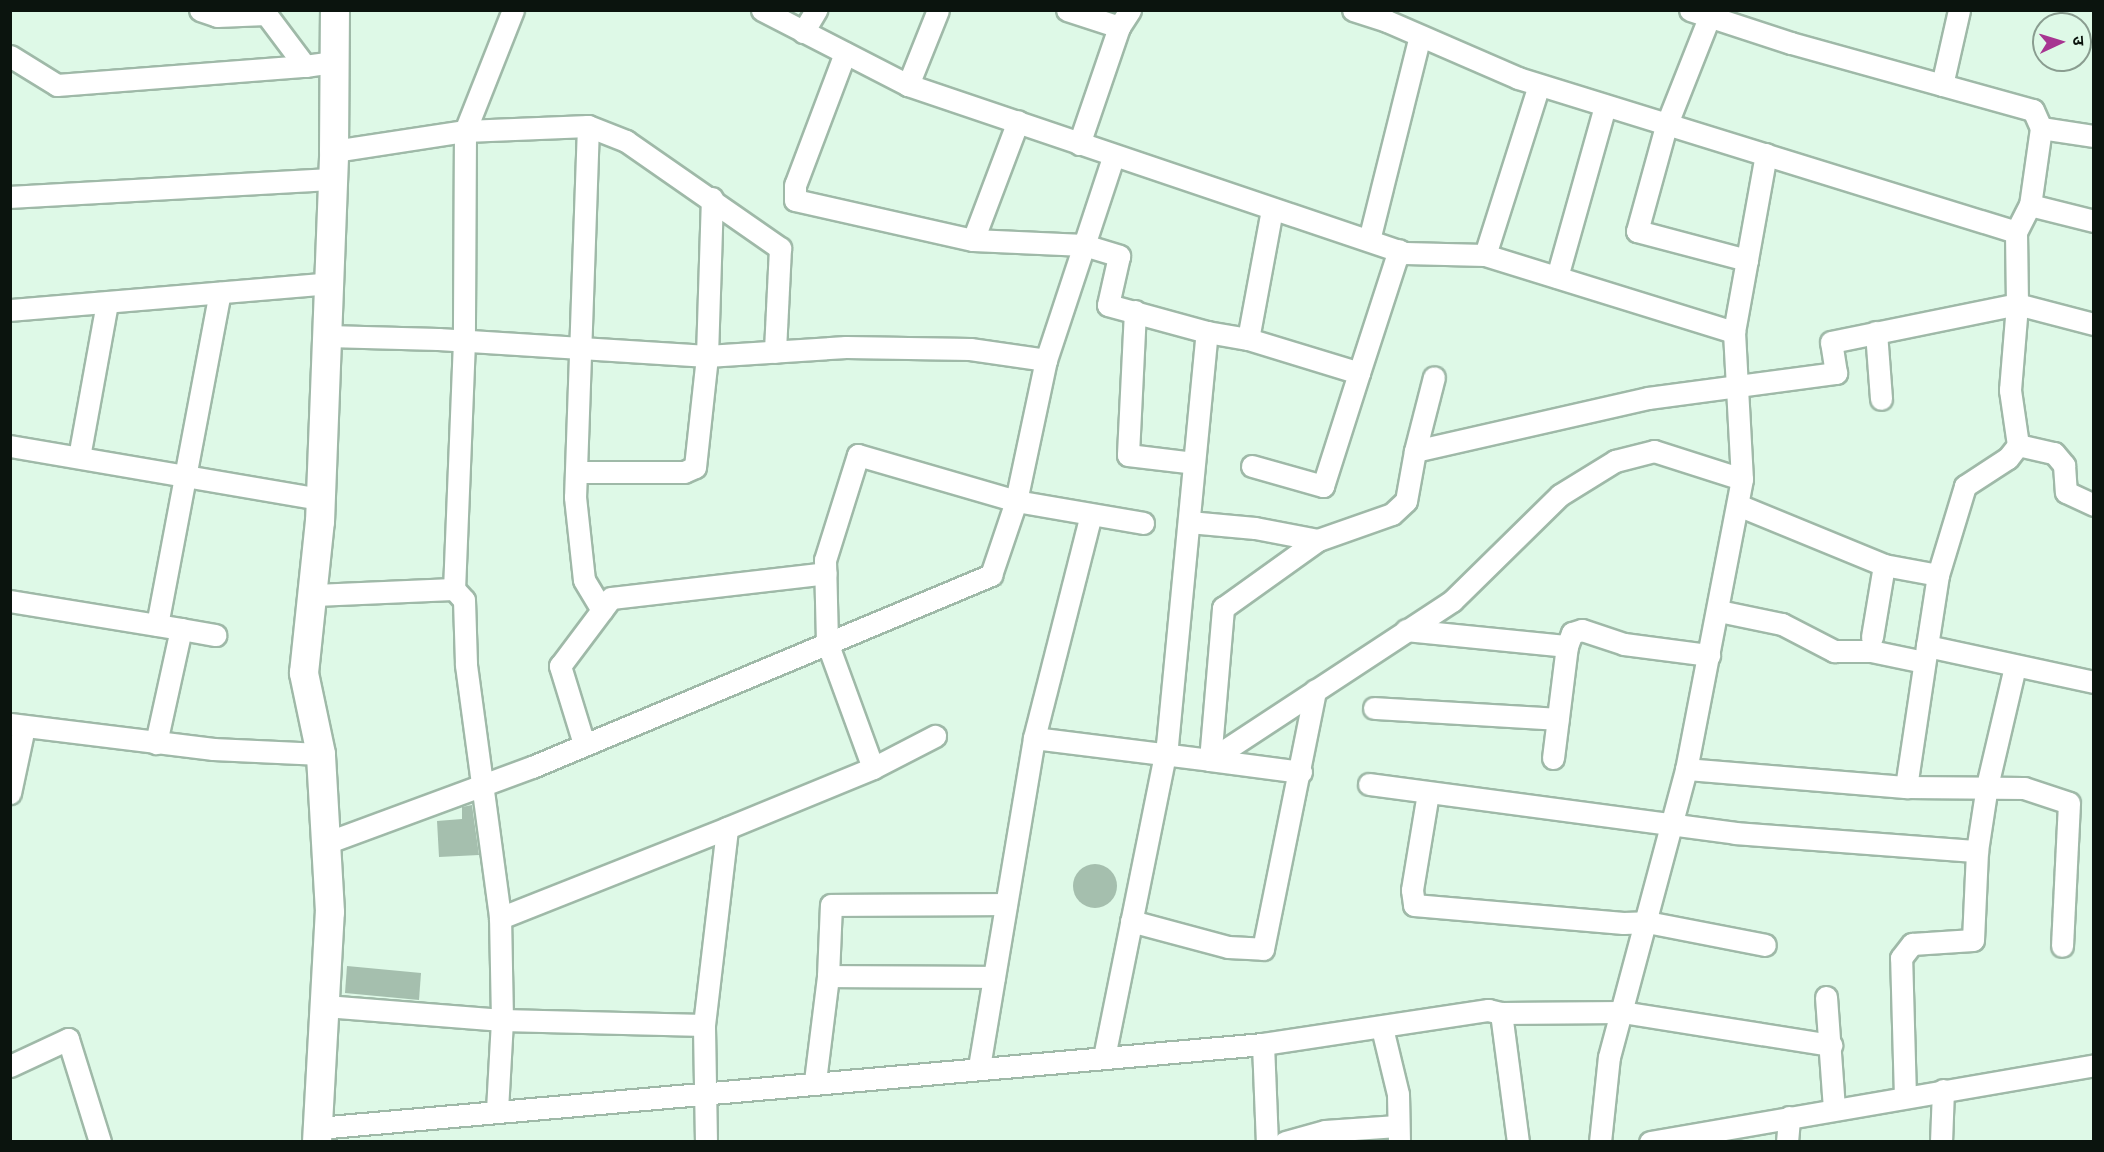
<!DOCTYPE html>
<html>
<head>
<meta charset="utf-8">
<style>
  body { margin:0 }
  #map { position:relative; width:2104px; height:1152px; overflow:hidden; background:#def9e7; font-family:Spectral,"Noto Sans Devanagari",serif }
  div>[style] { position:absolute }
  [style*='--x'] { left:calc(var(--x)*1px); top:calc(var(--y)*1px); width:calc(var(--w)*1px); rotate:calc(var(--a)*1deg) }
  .building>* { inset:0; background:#a5bfae }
  .round { border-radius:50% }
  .roads { filter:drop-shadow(2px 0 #9fb9a8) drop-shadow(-2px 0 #9fb9a8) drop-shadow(0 2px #9fb9a8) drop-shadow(0 -2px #9fb9a8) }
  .street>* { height:21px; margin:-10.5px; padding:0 10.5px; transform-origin:10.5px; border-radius:10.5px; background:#fff }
  .secondary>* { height:28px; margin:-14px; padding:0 14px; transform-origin:14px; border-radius:14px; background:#fff }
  span { translate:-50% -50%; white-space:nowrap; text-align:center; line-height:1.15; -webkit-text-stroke:6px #def9e7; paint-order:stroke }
  .frame { position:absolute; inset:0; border:12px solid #0b140e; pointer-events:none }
  .north { position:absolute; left:2032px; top:12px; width:60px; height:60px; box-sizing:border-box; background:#def9e7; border:2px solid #8a9d90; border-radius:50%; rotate:86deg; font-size:16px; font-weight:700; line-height:24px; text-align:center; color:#0b140e }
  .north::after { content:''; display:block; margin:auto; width:21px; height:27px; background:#a73591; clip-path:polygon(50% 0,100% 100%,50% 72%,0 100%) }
</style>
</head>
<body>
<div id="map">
  <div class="building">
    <div style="clip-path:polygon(472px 805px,479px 855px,439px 857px,437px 821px,462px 819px,462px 807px)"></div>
    <div class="round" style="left:1073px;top:864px;width:44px;height:44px"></div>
    <div style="clip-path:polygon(347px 966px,421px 973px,419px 1000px,345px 993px)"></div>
  </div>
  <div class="roads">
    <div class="street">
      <div style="--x:200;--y:10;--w:18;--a:19"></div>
      <div style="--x:217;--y:16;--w:49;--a:-2.3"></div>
      <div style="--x:266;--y:14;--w:65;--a:53.1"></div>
      <div style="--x:305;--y:66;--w:29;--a:-8"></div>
      <div style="--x:513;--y:10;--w:130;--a:111.6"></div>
      <div style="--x:465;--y:131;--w:210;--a:90.3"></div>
      <div style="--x:464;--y:341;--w:248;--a:92.3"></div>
      <div style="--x:454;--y:589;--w:15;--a:48"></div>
      <div style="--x:464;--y:600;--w:65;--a:88.2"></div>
      <div style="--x:466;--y:665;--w:255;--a:82.3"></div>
      <div style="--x:500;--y:918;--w:244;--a:-21.6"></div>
      <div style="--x:762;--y:10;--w:164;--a:27.2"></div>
      <div style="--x:938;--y:10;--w:81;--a:111.8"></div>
      <div style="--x:908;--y:85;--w:525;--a:18.68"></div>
      <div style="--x:1405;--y:253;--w:80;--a:1.4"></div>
      <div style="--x:1485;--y:255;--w:261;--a:17.2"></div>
      <div style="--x:1067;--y:10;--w:55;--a:18.1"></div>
      <div style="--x:1353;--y:10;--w:36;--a:18"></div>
      <div style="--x:1387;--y:21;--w:143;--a:23.5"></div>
      <div style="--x:1518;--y:78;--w:521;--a:17.18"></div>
      <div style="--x:1690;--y:10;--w:106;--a:18.1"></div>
      <div style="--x:1791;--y:43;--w:251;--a:15.5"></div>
      <div style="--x:2033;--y:110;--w:20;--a:66"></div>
      <div style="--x:2041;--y:128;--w:78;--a:98.1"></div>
      <div style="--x:1712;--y:10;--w:125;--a:111.6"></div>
      <div style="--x:1666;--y:126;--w:109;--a:105.4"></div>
      <div style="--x:1637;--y:231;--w:114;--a:14.8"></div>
      <div style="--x:803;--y:32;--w:26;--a:-59"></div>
      <div style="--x:845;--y:53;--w:141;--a:110.7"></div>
      <div style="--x:795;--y:185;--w:15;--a:90"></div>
      <div style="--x:795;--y:200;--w:182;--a:12.7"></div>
      <div style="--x:973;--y:240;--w:111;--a:2.6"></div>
      <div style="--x:1084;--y:245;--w:37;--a:17"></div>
      <div style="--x:1119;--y:256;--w:50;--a:102.7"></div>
      <div style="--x:1108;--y:305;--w:103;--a:15.3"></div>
      <div style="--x:10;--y:56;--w:55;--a:31.7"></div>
      <div style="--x:57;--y:85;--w:249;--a:-4.4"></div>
      <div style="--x:1942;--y:85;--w:77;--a:-77.2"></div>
      <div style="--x:588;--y:126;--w:41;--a:21.5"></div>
      <div style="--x:626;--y:141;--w:188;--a:34.8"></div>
      <div style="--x:780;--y:248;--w:104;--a:92.8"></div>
      <div style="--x:2041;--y:128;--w:54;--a:8.6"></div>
      <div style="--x:1079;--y:144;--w:124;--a:-71.1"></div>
      <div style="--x:1119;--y:27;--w:20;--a:-57"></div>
      <div style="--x:334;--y:151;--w:133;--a:-8.7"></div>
      <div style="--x:465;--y:131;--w:123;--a:-2.3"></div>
      <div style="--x:588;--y:126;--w:371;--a:92"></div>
      <div style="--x:575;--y:497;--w:83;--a:83.8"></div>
      <div style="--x:584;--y:580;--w:35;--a:59"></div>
      <div style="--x:1766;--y:154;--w:181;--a:100.2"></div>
      <div style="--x:1734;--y:332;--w:147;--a:86.9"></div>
      <div style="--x:1742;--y:479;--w:295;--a:100.9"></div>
      <div style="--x:1686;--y:769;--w:221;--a:4.7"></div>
      <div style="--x:1906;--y:787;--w:143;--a:-81.5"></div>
      <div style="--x:1927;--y:646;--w:171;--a:12.2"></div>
      <div style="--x:10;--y:197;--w:324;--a:-3.2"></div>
      <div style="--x:973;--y:240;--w:127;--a:-69.3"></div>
      <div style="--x:1369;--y:240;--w:210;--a:-76"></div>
      <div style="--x:1485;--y:255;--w:178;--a:-72.4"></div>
      <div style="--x:1557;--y:277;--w:178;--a:-74.3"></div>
      <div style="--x:10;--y:310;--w:320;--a:-4.8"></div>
      <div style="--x:1135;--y:311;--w:144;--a:92.8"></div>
      <div style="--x:1128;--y:455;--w:66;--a:6.9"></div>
      <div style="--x:1876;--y:332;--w:67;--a:85.7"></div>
      <div style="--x:327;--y:336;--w:111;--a:1.5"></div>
      <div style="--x:438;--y:339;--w:270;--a:3.6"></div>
      <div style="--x:707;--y:356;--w:139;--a:-3.7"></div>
      <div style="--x:846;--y:347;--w:124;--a:0.9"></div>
      <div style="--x:970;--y:349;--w:77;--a:8.2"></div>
      <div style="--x:1248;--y:339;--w:116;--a:17"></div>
      <div style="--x:1359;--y:373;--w:129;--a:-72"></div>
      <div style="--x:2018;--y:445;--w:37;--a:13"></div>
      <div style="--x:2054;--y:453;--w:16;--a:50"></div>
      <div style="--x:2064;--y:465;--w:27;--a:86"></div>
      <div style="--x:2066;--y:492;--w:31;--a:25"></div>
      <div style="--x:10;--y:446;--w:315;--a:9.7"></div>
      <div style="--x:1415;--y:451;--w:76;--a:-75.6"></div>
      <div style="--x:79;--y:457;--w:157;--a:-79.7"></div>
      <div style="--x:1252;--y:466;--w:74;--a:15.7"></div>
      <div style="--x:1323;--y:486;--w:119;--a:-72.3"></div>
      <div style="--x:577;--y:472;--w:107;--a:0"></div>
      <div style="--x:684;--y:472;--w:12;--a:-24"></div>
      <div style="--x:695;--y:467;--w:112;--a:-83.8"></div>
      <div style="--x:707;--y:356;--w:158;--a:-88.2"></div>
      <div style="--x:1738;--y:505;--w:158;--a:22.3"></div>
      <div style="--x:1884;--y:565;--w:55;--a:10.5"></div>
      <div style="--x:1189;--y:522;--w:66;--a:5.2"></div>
      <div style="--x:1255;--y:528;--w:64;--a:10.8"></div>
      <div style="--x:314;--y:595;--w:140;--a:-2.5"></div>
      <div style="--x:10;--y:601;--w:173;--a:9.3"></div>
      <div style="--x:181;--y:629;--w:117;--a:102.4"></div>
      <div style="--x:1719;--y:611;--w:64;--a:11.7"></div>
      <div style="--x:1782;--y:624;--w:59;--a:27.4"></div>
      <div style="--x:1834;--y:651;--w:37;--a:0"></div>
      <div style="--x:1871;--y:651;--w:54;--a:11.7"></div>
      <div style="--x:157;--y:625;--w:338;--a:-79.3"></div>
      <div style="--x:181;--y:629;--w:35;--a:10"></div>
      <div style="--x:1406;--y:630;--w:162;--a:5.7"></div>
      <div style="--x:1872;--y:637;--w:73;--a:-80.5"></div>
      <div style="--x:1927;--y:646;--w:72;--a:-81.2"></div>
      <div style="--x:1938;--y:575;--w:93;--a:-73.1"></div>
      <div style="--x:1965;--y:486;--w:51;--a:-33.1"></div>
      <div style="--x:2008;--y:458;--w:16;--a:-52"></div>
      <div style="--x:2018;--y:445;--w:56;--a:-98.3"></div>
      <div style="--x:2010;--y:390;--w:86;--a:-85.3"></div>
      <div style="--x:2017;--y:304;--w:80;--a:14.6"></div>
      <div style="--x:1374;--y:708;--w:184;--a:3.4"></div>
      <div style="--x:10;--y:724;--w:205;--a:7"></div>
      <div style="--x:213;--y:749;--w:108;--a:2.7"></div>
      <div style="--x:1034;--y:738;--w:177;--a:7.1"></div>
      <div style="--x:1210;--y:760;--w:290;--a:-33.3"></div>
      <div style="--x:1452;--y:601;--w:151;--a:-44.5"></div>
      <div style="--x:1560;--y:495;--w:65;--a:-31.7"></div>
      <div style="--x:1615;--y:461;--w:40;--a:-14.4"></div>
      <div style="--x:1654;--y:451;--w:92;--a:17.7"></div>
      <div style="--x:584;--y:744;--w:82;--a:-107.1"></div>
      <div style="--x:560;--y:666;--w:85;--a:-53.1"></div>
      <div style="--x:611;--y:598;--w:216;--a:-6.6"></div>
      <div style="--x:1553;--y:758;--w:113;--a:-82.9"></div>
      <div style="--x:1567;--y:646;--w:14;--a:-69"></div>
      <div style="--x:1572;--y:633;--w:10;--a:-17"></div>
      <div style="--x:1582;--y:630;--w:44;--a:18.4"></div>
      <div style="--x:1624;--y:644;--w:86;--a:7.4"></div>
      <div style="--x:873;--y:768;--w:70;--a:-27.3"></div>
      <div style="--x:1301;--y:772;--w:92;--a:-172.5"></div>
      <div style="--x:1210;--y:760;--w:153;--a:-85.1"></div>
      <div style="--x:1223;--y:608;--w:117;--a:-35.6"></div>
      <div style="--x:1318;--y:540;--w:78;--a:-19.4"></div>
      <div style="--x:1392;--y:514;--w:19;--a:-43"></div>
      <div style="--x:1406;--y:501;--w:51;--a:-79.8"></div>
      <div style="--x:1415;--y:451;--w:239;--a:-12.8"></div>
      <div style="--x:1648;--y:398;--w:190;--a:-7.6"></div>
      <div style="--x:1836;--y:373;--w:31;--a:-99"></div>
      <div style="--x:1831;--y:342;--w:190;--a:-11.5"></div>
      <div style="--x:2017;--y:304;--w:72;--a:-90.8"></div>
      <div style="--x:2016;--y:232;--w:30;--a:-63"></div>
      <div style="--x:2030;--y:205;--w:66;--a:14"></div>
      <div style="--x:1369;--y:784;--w:369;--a:7.6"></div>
      <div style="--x:1735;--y:833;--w:243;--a:4.3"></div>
      <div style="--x:1906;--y:787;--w:118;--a:0.5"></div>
      <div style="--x:2024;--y:788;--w:47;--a:18.4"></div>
      <div style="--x:2069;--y:803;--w:143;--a:92.8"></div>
      <div style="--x:10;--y:793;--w:67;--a:-78"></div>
      <div style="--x:1428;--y:793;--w:98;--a:99.4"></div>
      <div style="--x:1412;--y:890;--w:15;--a:82"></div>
      <div style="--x:1414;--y:905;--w:210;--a:4.9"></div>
      <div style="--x:1623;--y:923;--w:24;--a:-2"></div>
      <div style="--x:1647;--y:922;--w:120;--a:11"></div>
      <div style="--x:326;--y:843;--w:220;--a:-20.3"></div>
      <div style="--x:532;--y:767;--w:498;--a:-22.7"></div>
      <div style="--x:991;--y:575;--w:78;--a:-71.3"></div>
      <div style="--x:1016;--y:501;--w:144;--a:-78"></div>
      <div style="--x:1046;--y:360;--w:214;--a:-71.7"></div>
      <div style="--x:1131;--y:921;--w:100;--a:15"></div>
      <div style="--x:1228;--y:947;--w:35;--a:3"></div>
      <div style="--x:1263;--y:949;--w:264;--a:-78.6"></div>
      <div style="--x:828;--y:976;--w:166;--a:0.3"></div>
      <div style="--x:1826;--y:997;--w:112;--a:85.9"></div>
      <div style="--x:325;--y:1006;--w:178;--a:4.5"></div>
      <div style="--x:502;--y:1020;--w:202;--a:1.4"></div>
      <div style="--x:1501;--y:1013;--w:130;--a:82.5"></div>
      <div style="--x:1382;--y:1028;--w:68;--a:76.4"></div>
      <div style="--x:1398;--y:1094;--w:48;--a:88.8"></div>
      <div style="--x:1263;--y:1044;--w:98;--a:87.7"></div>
      <div style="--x:1104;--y:1057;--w:318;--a:-78.6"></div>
      <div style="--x:1167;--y:745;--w:415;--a:-84.5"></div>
      <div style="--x:1207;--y:332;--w:42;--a:9.7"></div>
      <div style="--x:1248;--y:339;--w:132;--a:-79.5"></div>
      <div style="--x:10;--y:1066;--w:64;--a:-25"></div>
      <div style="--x:68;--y:1039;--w:108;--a:72.7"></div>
      <div style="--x:979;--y:1067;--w:334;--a:-80.5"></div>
      <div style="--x:1034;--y:738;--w:230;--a:-75.7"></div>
      <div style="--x:815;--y:1081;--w:106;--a:-82.9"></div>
      <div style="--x:828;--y:976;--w:71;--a:-87.6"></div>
      <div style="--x:831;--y:905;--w:175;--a:-0.3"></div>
      <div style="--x:1905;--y:1097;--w:139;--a:-91.6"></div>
      <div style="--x:1901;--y:958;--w:18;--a:-52"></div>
      <div style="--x:1912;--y:944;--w:61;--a:-3.8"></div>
      <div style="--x:1973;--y:940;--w:89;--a:-87.4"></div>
      <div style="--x:1977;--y:851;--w:66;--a:-81.3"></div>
      <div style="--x:1987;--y:786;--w:122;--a:-76.8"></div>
      <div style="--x:497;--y:1110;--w:90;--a:-86.8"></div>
      <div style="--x:502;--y:1020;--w:102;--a:-91.1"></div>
      <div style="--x:318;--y:1128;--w:949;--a:-5.08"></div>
      <div style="--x:1263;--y:1044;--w:228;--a:-8.6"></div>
      <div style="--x:1488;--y:1010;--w:13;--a:13"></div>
      <div style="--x:1501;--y:1013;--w:121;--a:-0.5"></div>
      <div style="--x:1622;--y:1012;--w:212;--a:9"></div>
      <div style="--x:706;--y:1142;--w:117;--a:-91"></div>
      <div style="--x:704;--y:1025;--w:198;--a:-83.3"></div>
      <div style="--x:727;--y:828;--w:158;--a:-22.3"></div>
      <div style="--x:873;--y:768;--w:134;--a:-110.1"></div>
      <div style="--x:827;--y:642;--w:82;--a:-91.4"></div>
      <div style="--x:825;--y:560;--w:110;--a:-72.6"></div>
      <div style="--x:858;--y:455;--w:165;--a:16.2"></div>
      <div style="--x:1016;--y:501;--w:129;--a:9.8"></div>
      <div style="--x:1285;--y:1142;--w:41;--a:-15.4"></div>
      <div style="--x:1325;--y:1131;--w:72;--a:-4"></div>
      <div style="--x:1600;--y:1142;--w:85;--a:-84"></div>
      <div style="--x:1609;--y:1057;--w:298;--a:-75"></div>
      <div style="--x:1650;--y:1142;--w:451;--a:-9.8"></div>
      <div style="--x:1787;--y:1142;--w:25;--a:-85"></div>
      <div style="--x:1941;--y:1142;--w:52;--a:-87.8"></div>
    </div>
    <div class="secondary">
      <div style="--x:317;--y:1142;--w:230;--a:-86.8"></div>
      <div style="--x:330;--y:912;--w:158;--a:-93.3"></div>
      <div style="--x:321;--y:754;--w:83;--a:-101.9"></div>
      <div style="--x:304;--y:673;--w:152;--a:-84"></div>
      <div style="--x:320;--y:522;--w:371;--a:-87.8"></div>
      <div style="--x:334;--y:151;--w:141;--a:-89.6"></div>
    </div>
  </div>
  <div class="frame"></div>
  <div class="north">उ</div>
</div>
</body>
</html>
